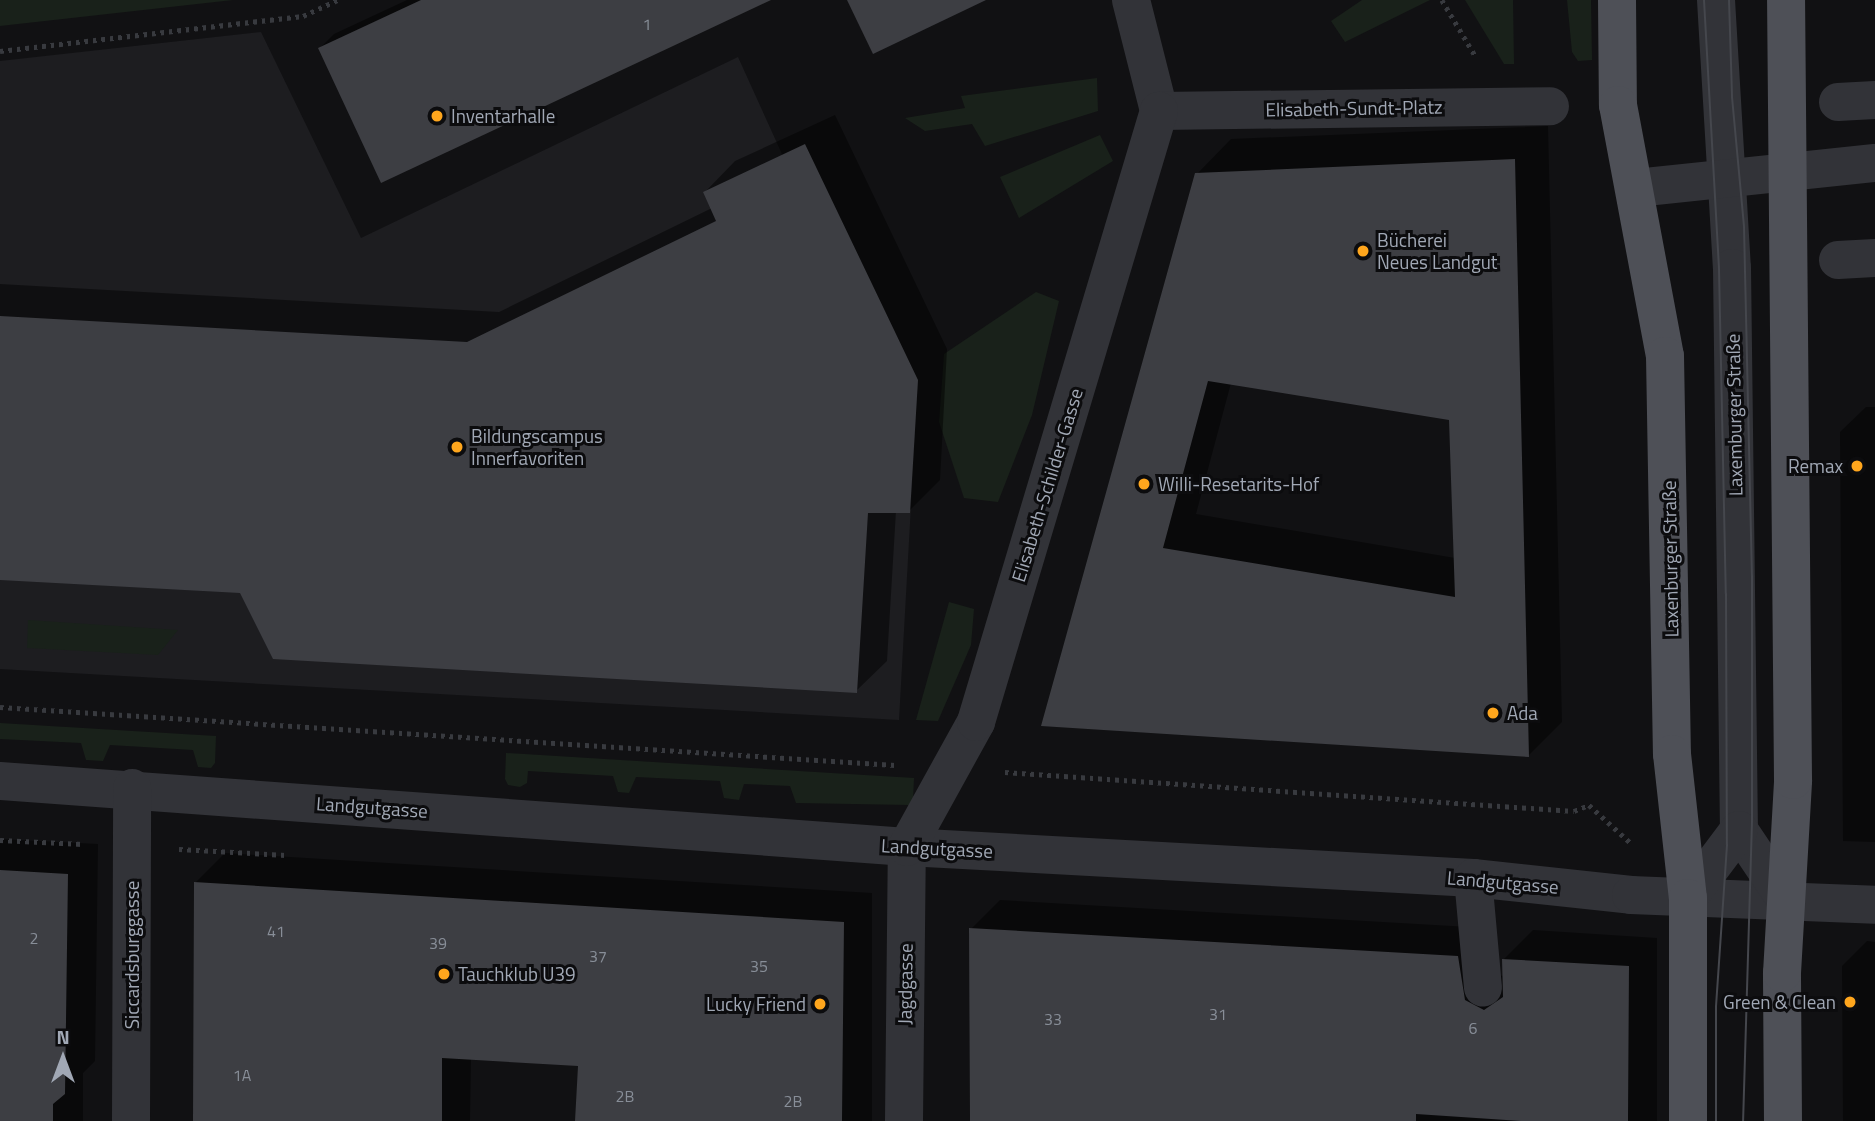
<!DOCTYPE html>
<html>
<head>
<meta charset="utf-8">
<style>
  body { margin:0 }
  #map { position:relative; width:1875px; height:1121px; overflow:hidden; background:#111113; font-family:"Titillium Web",sans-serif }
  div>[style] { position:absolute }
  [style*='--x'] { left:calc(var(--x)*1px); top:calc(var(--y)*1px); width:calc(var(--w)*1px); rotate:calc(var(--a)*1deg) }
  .built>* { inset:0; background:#1d1d20 }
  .green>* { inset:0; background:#19211a }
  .shadow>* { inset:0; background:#0007 }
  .building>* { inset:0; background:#3d3e43 }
  .path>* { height:4.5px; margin-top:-2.25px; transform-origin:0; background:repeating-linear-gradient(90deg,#383a3f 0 3.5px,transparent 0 8.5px) }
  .minor>* { height:38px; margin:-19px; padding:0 19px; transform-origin:19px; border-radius:19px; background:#323338 }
  .major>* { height:38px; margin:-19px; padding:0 19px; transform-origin:19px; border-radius:19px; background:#4e5057 }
  .tram>* { height:2px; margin:-1px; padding:0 1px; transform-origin:1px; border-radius:1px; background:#45474d }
  .dots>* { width:19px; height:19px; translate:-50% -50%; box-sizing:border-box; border:4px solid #0c0c0e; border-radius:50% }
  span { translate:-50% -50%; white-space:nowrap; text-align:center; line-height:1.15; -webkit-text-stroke:6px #0c0c0e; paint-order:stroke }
  .number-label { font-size:16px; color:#888e98 }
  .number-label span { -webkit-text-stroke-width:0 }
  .street-label { font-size:19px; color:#a1a8b5 }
  .poi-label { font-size:19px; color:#a1a8b5 }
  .left { translate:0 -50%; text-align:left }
  .right { translate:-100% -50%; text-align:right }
  .north { position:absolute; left:28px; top:1023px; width:70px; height:70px; -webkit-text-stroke:5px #0c0c0e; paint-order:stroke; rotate:0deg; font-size:19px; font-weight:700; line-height:28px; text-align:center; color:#a1a8b5 }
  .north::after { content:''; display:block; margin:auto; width:24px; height:32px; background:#a1a8b5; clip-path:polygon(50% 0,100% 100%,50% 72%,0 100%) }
</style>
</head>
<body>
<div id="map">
  <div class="built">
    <div style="clip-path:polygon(261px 32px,361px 238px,738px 57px,782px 154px,918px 380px,899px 720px,0 669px,0 61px)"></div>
  </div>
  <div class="green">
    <div style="clip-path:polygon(0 0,233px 0,0 26px)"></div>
    <div style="clip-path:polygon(1362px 0,1430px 0,1345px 42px,1331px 21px)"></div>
    <div style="clip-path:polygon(1465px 0,1513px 0,1514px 64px,1504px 64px)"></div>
    <div style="clip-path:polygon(1567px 0,1591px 0,1592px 60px,1578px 61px,1572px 52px)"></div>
    <div style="clip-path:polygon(1097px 78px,1098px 111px,985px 146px,972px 124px,925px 131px,905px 118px,965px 108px,961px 96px)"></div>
    <div style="clip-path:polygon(1100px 135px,1113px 161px,1019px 218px,1000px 177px)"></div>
    <div style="clip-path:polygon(1036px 292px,1059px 301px,1032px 415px,998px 502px,964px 498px,939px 422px,944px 354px)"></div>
    <div style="clip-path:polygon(949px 602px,974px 609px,971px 645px,938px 721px,916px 720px)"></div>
    <div style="clip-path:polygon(28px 620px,178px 630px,158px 655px,27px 648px)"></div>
    <div style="clip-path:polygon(0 723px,216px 736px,215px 763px,211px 768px,198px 767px,193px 750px,110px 745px,103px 761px,86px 760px,81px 743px,0 739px)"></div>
    <div style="clip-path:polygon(506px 753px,914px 778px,913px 800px,909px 805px,796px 803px,790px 786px,744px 784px,739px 800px,724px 798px,720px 781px,636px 777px,629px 793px,618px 792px,613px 776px,528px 771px,527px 783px,520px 787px,508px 785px,505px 779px)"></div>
  </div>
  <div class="shadow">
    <div style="clip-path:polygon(407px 0,767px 0,320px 48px,334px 34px)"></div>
    <div style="clip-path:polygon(835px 115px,947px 349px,940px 480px,909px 511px,896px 511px,887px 661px,856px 691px,242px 591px,0 578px,0 284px,499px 312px,712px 208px,705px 192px,735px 161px)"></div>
    <div style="clip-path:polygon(evenodd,1548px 126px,1562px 722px,1528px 756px,1043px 725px,1197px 174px,1231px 139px,1548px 126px,1231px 383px,1450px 419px,1455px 558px,1196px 514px,1231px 383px)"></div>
    <div style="clip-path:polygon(1866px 407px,1875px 407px,1875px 842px,1843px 841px,1840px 432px)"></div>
    <div style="clip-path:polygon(0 839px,98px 844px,95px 1061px,83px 1073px,83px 1121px,0 1121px)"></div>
    <div style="clip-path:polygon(225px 853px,872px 893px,872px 1121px,577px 1121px,580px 1064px,471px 1058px,470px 1121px,195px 1121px,195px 883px)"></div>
    <div style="clip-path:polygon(1000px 900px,1487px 928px,1493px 971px,1504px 977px,1504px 959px,1533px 930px,1657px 938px,1657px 1121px,972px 1121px,971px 929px)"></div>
    <div style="clip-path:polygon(1867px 941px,1875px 942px,1875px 1121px,1843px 1121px,1842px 966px)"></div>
  </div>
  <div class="building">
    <div style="clip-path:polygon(421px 0,771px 0,381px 183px,318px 48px)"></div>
    <div style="clip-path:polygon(847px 0,986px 0,873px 54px)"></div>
    <div style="clip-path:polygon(805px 144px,918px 380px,910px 513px,868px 513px,857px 693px,273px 659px,240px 593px,0 580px,0 316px,467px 342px,716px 221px,703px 192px)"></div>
    <div style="clip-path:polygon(evenodd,1515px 159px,1529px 757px,1041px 726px,1195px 173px,1515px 159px,1208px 381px,1449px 420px,1455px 597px,1163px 548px,1208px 381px)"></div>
    <div style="clip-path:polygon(0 870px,68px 874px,65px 1094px,53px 1104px,53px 1121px,0 1121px)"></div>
    <div style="clip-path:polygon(194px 882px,844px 922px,842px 1121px,575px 1121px,578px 1066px,442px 1058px,442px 1121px,193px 1121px)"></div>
    <div style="clip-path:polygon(969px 928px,1458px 956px,1465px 1000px,1484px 1010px,1503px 997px,1502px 959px,1629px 966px,1628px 1121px,1521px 1121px,1416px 1114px,1416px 1121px,970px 1121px)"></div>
  </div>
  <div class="path">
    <div style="--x:1442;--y:0;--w:66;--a:59.2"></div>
    <div style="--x:0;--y:51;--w:305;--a:-6.6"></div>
    <div style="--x:303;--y:16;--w:38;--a:-25"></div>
    <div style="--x:0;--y:707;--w:897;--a:3.71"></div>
    <div style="--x:1005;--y:772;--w:570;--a:3.92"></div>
    <div style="--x:1574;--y:811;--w:16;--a:-22"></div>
    <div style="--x:1589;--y:805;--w:59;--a:42.3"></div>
    <div style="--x:0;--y:840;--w:83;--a:2.8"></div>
    <div style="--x:179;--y:849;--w:107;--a:3.2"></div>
  </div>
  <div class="minor">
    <div style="--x:1131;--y:0;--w:114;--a:75.8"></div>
    <div style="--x:1716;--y:0;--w:268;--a:86.6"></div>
    <div style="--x:1732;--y:268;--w:562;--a:89.29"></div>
    <div style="--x:1838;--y:102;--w:37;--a:-3"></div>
    <div style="--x:1159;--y:111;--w:391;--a:-0.7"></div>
    <div style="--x:1636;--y:188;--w:240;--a:-6"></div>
    <div style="--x:1838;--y:260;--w:37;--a:-3"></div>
    <div style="--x:0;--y:781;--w:909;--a:4.16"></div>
    <div style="--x:907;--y:847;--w:567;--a:3.13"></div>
    <div style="--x:1473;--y:878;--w:159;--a:6.1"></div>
    <div style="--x:1631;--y:895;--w:244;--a:2.3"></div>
    <div style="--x:1739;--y:830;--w:84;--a:56.1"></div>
    <div style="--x:1473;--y:878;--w:110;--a:84.8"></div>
    <div style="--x:1688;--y:898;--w:85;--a:-53.1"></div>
    <div style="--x:131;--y:1121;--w:333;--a:-89.8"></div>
    <div style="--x:904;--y:1121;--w:274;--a:-89.4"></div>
    <div style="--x:907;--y:847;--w:143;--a:-61.1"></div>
    <div style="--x:976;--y:722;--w:638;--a:-73.33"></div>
  </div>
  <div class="major">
    <div style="--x:1617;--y:0;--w:105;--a:89.5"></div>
    <div style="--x:1618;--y:105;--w:255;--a:79.4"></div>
    <div style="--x:1665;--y:356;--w:398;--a:89"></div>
    <div style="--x:1672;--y:754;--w:145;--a:83.7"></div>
    <div style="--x:1688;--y:898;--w:223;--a:90"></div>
    <div style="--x:1783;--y:1121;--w:148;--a:-90.4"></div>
    <div style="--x:1782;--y:973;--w:193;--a:-86.7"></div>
    <div style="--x:1793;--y:780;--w:780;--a:-90.51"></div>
  </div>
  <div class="tram">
    <div style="--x:1704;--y:0;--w:269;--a:86.8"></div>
    <div style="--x:1719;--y:269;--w:325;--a:88.8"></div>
    <div style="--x:1726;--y:594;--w:251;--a:89.8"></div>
    <div style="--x:1727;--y:845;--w:161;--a:93.9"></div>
    <div style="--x:1716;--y:1006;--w:115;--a:90"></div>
    <div style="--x:1729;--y:0;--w:97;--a:88.2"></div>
    <div style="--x:1732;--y:97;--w:131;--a:84.7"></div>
    <div style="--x:1744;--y:227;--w:349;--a:88.7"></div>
    <div style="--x:1752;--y:576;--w:245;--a:90"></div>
    <div style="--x:1752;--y:821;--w:300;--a:91.7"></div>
  </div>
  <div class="dots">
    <div style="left:437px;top:116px;background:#ffa61d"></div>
    <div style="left:1363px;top:251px;background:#ffa61d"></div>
    <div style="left:457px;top:447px;background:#ffa61d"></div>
    <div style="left:1857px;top:466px;background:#ffa61d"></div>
    <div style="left:1144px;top:484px;background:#ffa61d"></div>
    <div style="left:1493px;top:713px;background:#ffa61d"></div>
    <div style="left:444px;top:974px;background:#ffa61d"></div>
    <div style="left:1850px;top:1002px;background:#ffa61d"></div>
    <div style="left:820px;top:1004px;background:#ffa61d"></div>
  </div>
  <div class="number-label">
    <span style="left:647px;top:24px">1</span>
    <span style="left:276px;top:931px">41</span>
    <span style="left:34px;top:938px">2</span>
    <span style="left:438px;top:943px">39</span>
    <span style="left:598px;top:956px">37</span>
    <span style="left:759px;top:966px">35</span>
    <span style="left:1218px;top:1014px">31</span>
    <span style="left:1053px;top:1019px">33</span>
    <span style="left:1473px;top:1028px">6</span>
    <span style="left:242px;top:1075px">1A</span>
    <span style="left:625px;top:1096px">2B</span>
    <span style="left:793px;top:1101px">2B</span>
  </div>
  <div class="street-label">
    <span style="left:1354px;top:108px;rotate:-1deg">Elisabeth-Sundt-Platz</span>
    <span style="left:1734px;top:415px;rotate:-91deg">Laxemburger Straße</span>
    <span style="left:1047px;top:485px;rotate:-73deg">Elisabeth-Schilder-Gasse</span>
    <span style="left:1670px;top:559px;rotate:-91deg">Laxenburger Straße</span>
    <span style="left:372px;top:807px;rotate:4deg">Landgutgasse</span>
    <span style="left:937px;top:848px;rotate:3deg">Landgutgasse</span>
    <span style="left:1503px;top:882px;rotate:5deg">Landgutgasse</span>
    <span style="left:132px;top:955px;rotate:-90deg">Siccardsburggasse</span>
    <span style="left:905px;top:984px;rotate:-89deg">Jagdgasse</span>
  </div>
  <div class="poi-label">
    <span class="left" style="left:451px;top:116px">Inventarhalle</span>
    <span class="left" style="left:1377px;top:251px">Bücherei<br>Neues Landgut</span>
    <span class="left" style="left:471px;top:447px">Bildungscampus<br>Innerfavoriten</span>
    <span class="right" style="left:1843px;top:466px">Remax</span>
    <span class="left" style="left:1158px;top:484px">Willi-Resetarits-Hof</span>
    <span class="left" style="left:1507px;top:713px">Ada</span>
    <span class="left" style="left:458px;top:974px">Tauchklub U39</span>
    <span class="right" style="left:1836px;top:1002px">Green &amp; Clean</span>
    <span class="right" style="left:806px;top:1004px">Lucky Friend</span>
  </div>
  <div class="north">N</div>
</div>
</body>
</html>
